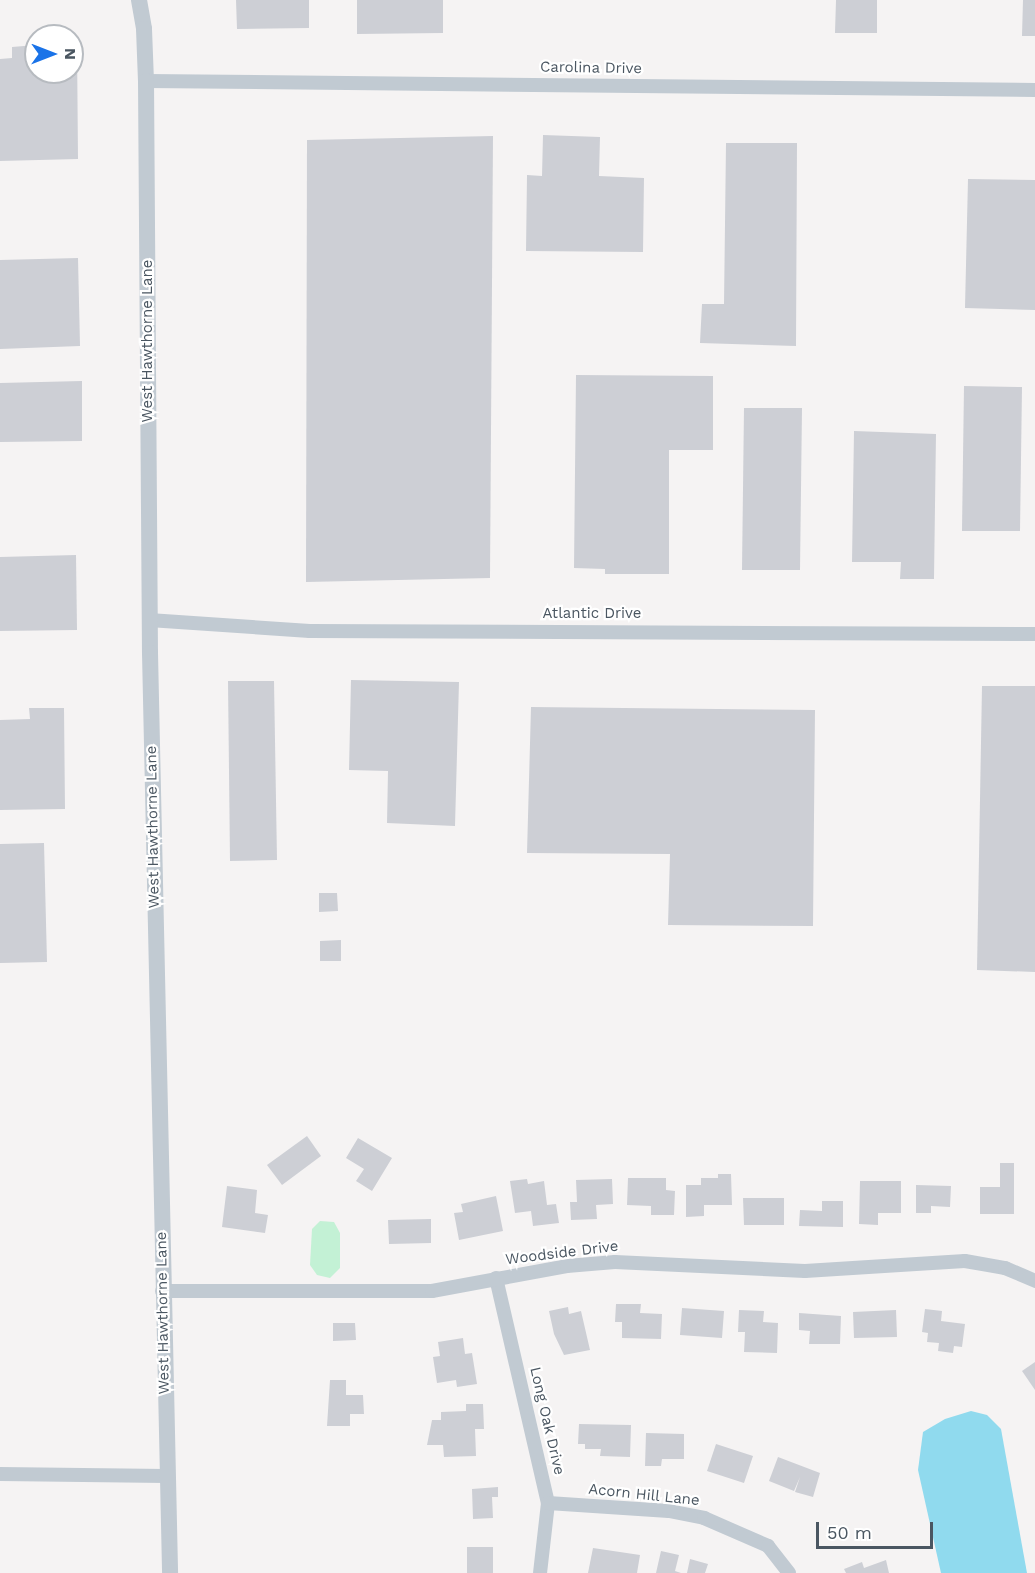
<!DOCTYPE html>
<html>
<head>
<meta charset="utf-8">
<style>
  body { margin:0 }
  #map { position:relative; width:1035px; height:1573px; overflow:hidden; background:#f5f3f3; font-family:"Work Sans",sans-serif }
  div>[style] { position:absolute }
  [style*='--x'] { left:calc(var(--x)*1px); top:calc(var(--y)*1px); width:calc(var(--w)*1px); rotate:calc(var(--a)*1deg) }
  .green>* { inset:0; background:#c3f1d5 }
  .water>* { inset:0; background:#90daee }
  .building>* { inset:0; background:#cdcfd5 }
  .minor>* { height:14px; margin:-7px; padding:0 7px; transform-origin:7px; border-radius:7px; background:#c1cad2 }
  .tertiary>* { height:16px; margin:-8px; padding:0 8px; transform-origin:8px; border-radius:8px; background:#c1cad2 }
  span { translate:-50% -50%; white-space:nowrap; text-align:center; line-height:1.15; -webkit-text-stroke:4.5px #fff; paint-order:stroke }
  .street-label { font-size:15px; color:#4a5661 }
  .north { position:absolute; left:24px; top:24px; width:60px; height:60px; box-sizing:border-box; background:#fff; border:2px solid #b7bbc0; border-radius:50%; rotate:90deg; font-size:16px; font-weight:700; line-height:24px; text-align:center; color:#4a5661 }
  .north::after { content:''; display:block; margin:auto; width:21px; height:27px; background:#1a73e8; clip-path:polygon(50% 0,100% 100%,50% 72%,0 100%) }
  .scale { position:absolute; left:816px; top:1522px; width:117px; height:27px; box-sizing:border-box; border:3px solid #4a5661; border-top:0; padding-left:8px; font-size:18px; line-height:21px; white-space:nowrap; color:#4a5661; -webkit-text-stroke:4px #fff; paint-order:stroke }
</style>
</head>
<body>
<div id="map">
  <div class="green">
    <div style="clip-path:polygon(320px 1221px,334px 1222px,340px 1233px,340px 1268px,330px 1278px,317px 1275px,310px 1265px,312px 1229px)"></div>
  </div>
  <div class="water">
    <div style="clip-path:polygon(971px 1411px,987px 1415px,1001px 1429px,1027px 1573px,941px 1573px,918px 1470px,923px 1432px,945px 1419px)"></div>
  </div>
  <div class="building">
    <div style="clip-path:polygon(236px 0,309px 0,309px 28px,237px 29px)"></div>
    <div style="clip-path:polygon(357px 0,443px 0,443px 33px,357px 34px)"></div>
    <div style="clip-path:polygon(836px 0,877px 0,877px 33px,835px 33px)"></div>
    <div style="clip-path:polygon(1023px 0,1035px 0,1035px 36px,1022px 36px)"></div>
    <div style="clip-path:polygon(72px 43px,77px 43px,78px 159px,0 161px,0 59px,12px 58px,12px 47px,36px 45px,36px 72px,72px 72px)"></div>
    <div style="clip-path:polygon(543px 135px,600px 137px,599px 176px,644px 178px,643px 252px,526px 251px,527px 175px,542px 176px)"></div>
    <div style="clip-path:polygon(493px 136px,490px 578px,306px 582px,307px 140px)"></div>
    <div style="clip-path:polygon(726px 143px,797px 143px,796px 346px,700px 343px,702px 304px,724px 304px)"></div>
    <div style="clip-path:polygon(968px 179px,1035px 180px,1035px 310px,965px 308px)"></div>
    <div style="clip-path:polygon(78px 258px,80px 346px,0 349px,0 260px)"></div>
    <div style="clip-path:polygon(576px 375px,713px 376px,713px 450px,669px 450px,669px 574px,605px 574px,605px 569px,574px 568px)"></div>
    <div style="clip-path:polygon(82px 381px,82px 441px,0 442px,0 383px)"></div>
    <div style="clip-path:polygon(964px 386px,1022px 387px,1020px 531px,962px 531px)"></div>
    <div style="clip-path:polygon(744px 408px,802px 408px,800px 570px,742px 570px)"></div>
    <div style="clip-path:polygon(854px 431px,936px 434px,934px 579px,900px 579px,901px 562px,852px 562px)"></div>
    <div style="clip-path:polygon(76px 555px,77px 630px,0 631px,0 557px)"></div>
    <div style="clip-path:polygon(351px 680px,459px 682px,455px 826px,387px 823px,388px 771px,349px 770px)"></div>
    <div style="clip-path:polygon(228px 681px,274px 681px,277px 860px,230px 861px)"></div>
    <div style="clip-path:polygon(982px 686px,1035px 686px,1035px 972px,977px 970px)"></div>
    <div style="clip-path:polygon(531px 707px,815px 710px,813px 926px,668px 925px,670px 854px,527px 853px)"></div>
    <div style="clip-path:polygon(29px 708px,64px 708px,65px 809px,0 810px,0 720px,30px 719px)"></div>
    <div style="clip-path:polygon(44px 843px,47px 962px,0 963px,0 844px)"></div>
    <div style="clip-path:polygon(319px 893px,337px 893px,338px 911px,319px 912px)"></div>
    <div style="clip-path:polygon(341px 940px,341px 961px,320px 961px,320px 941px)"></div>
    <div style="clip-path:polygon(307px 1136px,321px 1156px,282px 1185px,267px 1165px)"></div>
    <div style="clip-path:polygon(358px 1138px,392px 1158px,372px 1191px,356px 1181px,364px 1169px,346px 1158px)"></div>
    <div style="clip-path:polygon(1000px 1163px,1014px 1163px,1014px 1214px,980px 1214px,980px 1187px,1000px 1187px)"></div>
    <div style="clip-path:polygon(718px 1174px,731px 1174px,732px 1205px,704px 1205px,704px 1216px,686px 1217px,686px 1185px,701px 1185px,701px 1178px,718px 1178px)"></div>
    <div style="clip-path:polygon(628px 1178px,666px 1178px,666px 1190px,675px 1191px,674px 1215px,651px 1215px,651px 1206px,627px 1205px)"></div>
    <div style="clip-path:polygon(527px 1179px,528px 1184px,544px 1181px,547px 1205px,556px 1204px,559px 1223px,533px 1226px,531px 1211px,515px 1213px,510px 1181px)"></div>
    <div style="clip-path:polygon(612px 1179px,613px 1204px,596px 1205px,597px 1219px,571px 1220px,570px 1202px,577px 1202px,576px 1180px)"></div>
    <div style="clip-path:polygon(860px 1181px,901px 1181px,901px 1213px,878px 1213px,878px 1225px,859px 1224px)"></div>
    <div style="clip-path:polygon(916px 1185px,951px 1186px,950px 1207px,931px 1206px,931px 1213px,916px 1213px)"></div>
    <div style="clip-path:polygon(227px 1186px,257px 1190px,255px 1213px,268px 1215px,265px 1233px,222px 1227px)"></div>
    <div style="clip-path:polygon(496px 1196px,503px 1231px,459px 1240px,454px 1213px,463px 1212px,461px 1204px)"></div>
    <div style="clip-path:polygon(743px 1198px,784px 1198px,784px 1225px,744px 1225px)"></div>
    <div style="clip-path:polygon(822px 1201px,843px 1201px,843px 1227px,799px 1226px,800px 1210px,822px 1211px)"></div>
    <div style="clip-path:polygon(431px 1219px,431px 1243px,389px 1244px,388px 1220px)"></div>
    <div style="clip-path:polygon(616px 1304px,641px 1304px,640px 1313px,662px 1314px,661px 1339px,622px 1338px,622px 1322px,615px 1322px)"></div>
    <div style="clip-path:polygon(568px 1307px,569px 1314px,581px 1311px,590px 1350px,564px 1355px,554px 1334px,549px 1311px)"></div>
    <div style="clip-path:polygon(682px 1308px,724px 1311px,722px 1338px,680px 1335px)"></div>
    <div style="clip-path:polygon(925px 1309px,942px 1311px,941px 1321px,965px 1324px,962px 1347px,954px 1346px,953px 1353px,938px 1351px,939px 1343px,927px 1342px,928px 1333px,922px 1332px)"></div>
    <div style="clip-path:polygon(739px 1310px,764px 1311px,763px 1322px,778px 1323px,777px 1353px,744px 1352px,745px 1332px,738px 1332px)"></div>
    <div style="clip-path:polygon(896px 1310px,897px 1337px,854px 1338px,853px 1312px)"></div>
    <div style="clip-path:polygon(799px 1313px,841px 1316px,840px 1344px,809px 1344px,810px 1331px,799px 1330px)"></div>
    <div style="clip-path:polygon(333px 1323px,355px 1323px,356px 1340px,333px 1341px)"></div>
    <div style="clip-path:polygon(463px 1338px,465px 1354px,472px 1353px,477px 1384px,457px 1387px,456px 1380px,437px 1383px,433px 1357px,440px 1356px,438px 1342px)"></div>
    <div style="clip-path:polygon(1035px 1362px,1035px 1390px,1022px 1371px)"></div>
    <div style="clip-path:polygon(330px 1380px,346px 1380px,346px 1395px,363px 1395px,364px 1414px,350px 1414px,350px 1426px,327px 1426px)"></div>
    <div style="clip-path:polygon(466px 1404px,483px 1404px,484px 1429px,475px 1429px,476px 1456px,444px 1457px,443px 1445px,427px 1445px,432px 1420px,441px 1420px,441px 1412px,466px 1411px)"></div>
    <div style="clip-path:polygon(579px 1424px,631px 1425px,630px 1457px,600px 1456px,601px 1449px,585px 1449px,585px 1444px,578px 1444px)"></div>
    <div style="clip-path:polygon(646px 1433px,684px 1434px,684px 1459px,662px 1459px,661px 1466px,645px 1466px)"></div>
    <div style="clip-path:polygon(716px 1444px,753px 1456px,744px 1483px,707px 1471px)"></div>
    <div style="clip-path:polygon(778px 1457px,820px 1473px,813px 1497px,795px 1492px,800px 1477px,794px 1491px,769px 1481px)"></div>
    <div style="clip-path:polygon(498px 1487px,498px 1497px,492px 1497px,493px 1518px,473px 1519px,472px 1489px)"></div>
    <div style="clip-path:polygon(467px 1547px,493px 1547px,493px 1573px,467px 1573px)"></div>
    <div style="clip-path:polygon(593px 1548px,640px 1555px,637px 1573px,588px 1573px)"></div>
    <div style="clip-path:polygon(661px 1551px,679px 1555px,675px 1571px,681px 1573px,656px 1573px)"></div>
    <div style="clip-path:polygon(690px 1559px,708px 1564px,705px 1573px,687px 1573px)"></div>
    <div style="clip-path:polygon(886px 1560px,889px 1573px,846px 1573px,844px 1569px,862px 1562px,864px 1568px)"></div>
  </div>
  <div class="minor">
    <div style="--x:146;--y:81;--w:889;--a:0.58"></div>
    <div style="--x:149;--y:620;--w:161;--a:3.9"></div>
    <div style="--x:310;--y:631;--w:725;--a:0.24"></div>
    <div style="--x:496;--y:1278;--w:231;--a:77"></div>
    <div style="--x:548;--y:1503;--w:70;--a:96.5"></div>
    <div style="--x:162;--y:1291;--w:270;--a:0"></div>
    <div style="--x:432;--y:1291;--w:137;--a:-10.5"></div>
    <div style="--x:567;--y:1266;--w:48;--a:-4.8"></div>
    <div style="--x:615;--y:1262;--w:190;--a:2.7"></div>
    <div style="--x:805;--y:1271;--w:160;--a:-3.6"></div>
    <div style="--x:965;--y:1261;--w:41;--a:9.9"></div>
    <div style="--x:1005;--y:1268;--w:33;--a:23"></div>
    <div style="--x:0;--y:1474;--w:166;--a:0.7"></div>
    <div style="--x:548;--y:1503;--w:121;--a:3.8"></div>
    <div style="--x:669;--y:1511;--w:36;--a:11"></div>
    <div style="--x:704;--y:1518;--w:70;--a:23.6"></div>
    <div style="--x:768;--y:1546;--w:34;--a:52"></div>
  </div>
  <div class="tertiary">
    <div style="--x:139;--y:0;--w:29;--a:80"></div>
    <div style="--x:144;--y:29;--w:52;--a:87.8"></div>
    <div style="--x:146;--y:81;--w:572;--a:89.6"></div>
    <div style="--x:150;--y:653;--w:920;--a:88.75"></div>
  </div>
  <div class="street-label">
    <span style="left:591px;top:68px;rotate:1deg">Carolina Drive</span>
    <span style="left:148px;top:341px;rotate:-90deg">West Hawthorne Lane</span>
    <span style="left:592px;top:614px">Atlantic Drive</span>
    <span style="left:153px;top:827px;rotate:-91deg">West Hawthorne Lane</span>
    <span style="left:562px;top:1253px;rotate:-7deg">Woodside Drive</span>
    <span style="left:163px;top:1313px;rotate:-91deg">West Hawthorne Lane</span>
    <span style="left:547px;top:1421px;rotate:77deg">Long Oak Drive</span>
    <span style="left:644px;top:1495px;rotate:6deg">Acorn Hill Lane</span>
  </div>
  <div class="north">N</div>
  <div class="scale">50 m</div>
</div>
</body>
</html>
